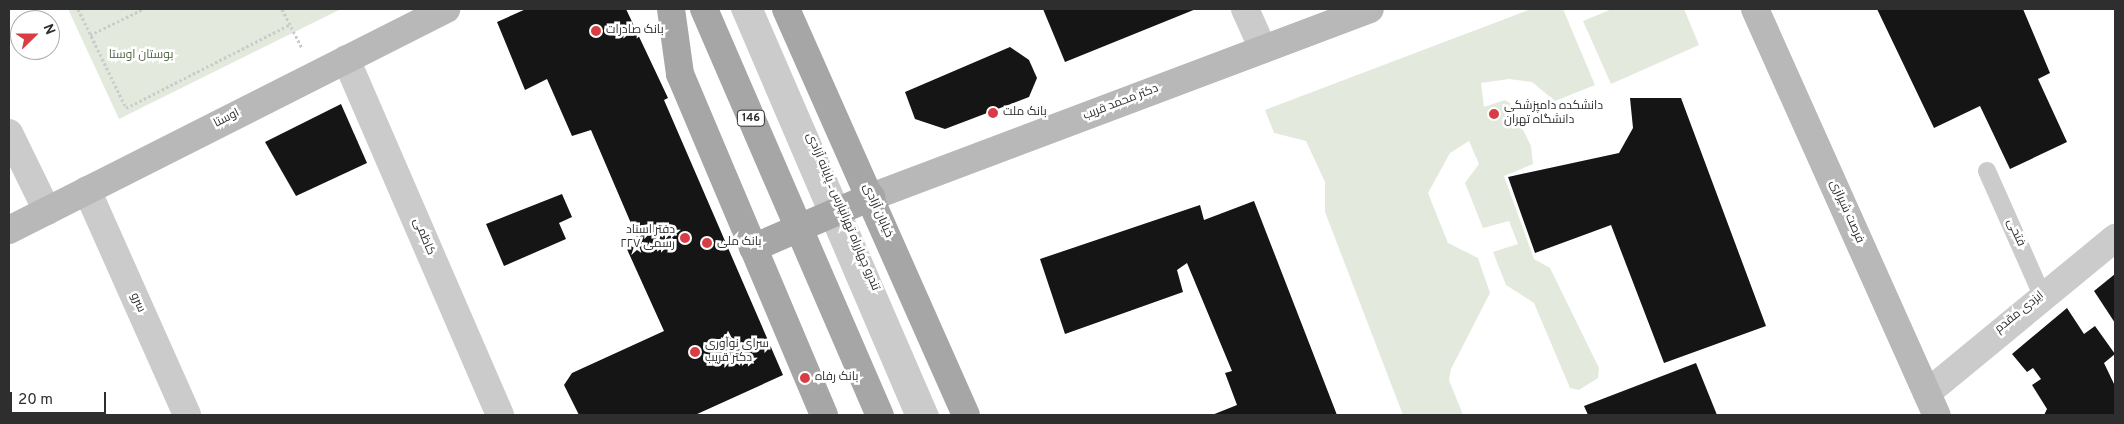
<!DOCTYPE html>
<html>
<head>
<meta charset="utf-8">
<style>
  body { margin:0 }
  #map { position:relative; width:2124px; height:424px; overflow:hidden; background:#fff; font-family:Overpass,Cairo,sans-serif }
  div>[style] { position:absolute }
  [style*='--x'] { left:calc(var(--x)*1px); top:calc(var(--y)*1px); width:calc(var(--w)*1px); rotate:calc(var(--a)*1deg) }
  .green>* { inset:0; background:#e3eadd }
  .building>* { inset:0; background:#151515 }
  .path>* { height:3px; margin-top:-1.5px; transform-origin:0; background:repeating-linear-gradient(90deg,#cbcbcb 0 2.5px,transparent 0 5px) }
  .lane>* { height:18px; margin:-9px; padding:0 9px; transform-origin:9px; border-radius:9px; background:#cbcbcb }
  .street>* { height:28px; margin:-14px; padding:0 14px; transform-origin:14px; border-radius:14px; background:#cbcbcb }
  .secondary>* { height:28px; margin:-14px; padding:0 14px; transform-origin:14px; border-radius:14px; background:#b8b8b8 }
  .primary>* { height:28px; margin:-14px; padding:0 14px; transform-origin:14px; border-radius:14px; background:#a6a6a6 }
  .dots>* { width:14px; height:14px; translate:-50% -50%; box-sizing:border-box; border:2px solid #fff; border-radius:50% }
  span { translate:-50% -50%; white-space:nowrap; text-align:center; line-height:1.15; -webkit-text-stroke:5px #fff; paint-order:stroke }
  .shield-label span { padding:1px 4px; background:#fff; border:1px solid; border-radius:4px; -webkit-text-stroke-width:0 }
  .shield-label { font-size:11px; color:#2e2e2e; font-weight:700 }
  .poi-label { font-size:12px; color:#2e2e2e }
  .left { translate:0 -50%; text-align:left }
  .right { translate:-100% -50%; text-align:right }
  .park-label { font-size:12px; color:#50663f }
  .street-label { font-size:12px; color:#2e2e2e }
  .frame { position:absolute; inset:0; border:10px solid #2e2e2e; pointer-events:none }
  .north { position:absolute; left:10px; top:10px; width:50px; height:50px; box-sizing:border-box; background:#fff; border:1px solid #ababab; border-radius:50%; rotate:68deg; font-size:14px; font-weight:700; line-height:20px; text-align:center; color:#2e2e2e }
  .north::after { content:''; display:block; margin:auto; width:18px; height:22px; background:#d83d44; clip-path:polygon(50% 0,100% 100%,50% 72%,0 100%) }
  .scale { position:absolute; left:10px; top:392px; width:96px; height:22px; box-sizing:border-box; border:2px solid #2e2e2e; border-top:0; padding-left:6px; font-size:15px; line-height:18px; white-space:nowrap; color:#2e2e2e; -webkit-text-stroke:4px #fff; paint-order:stroke }
</style>
</head>
<body>
<div id="map">
  <div class="green">
    <div style="clip-path:polygon(68px 9px,341px 9px,119px 119px)"></div>
    <div style="clip-path:polygon(1531px 9px,1563px 9px,1595px 85px,1555px 101px,1532px 82px,1509px 79px,1481px 83px,1484px 107px,1505px 100px,1510px 103px,1531px 146px,1533px 164px,1504px 176px,1534px 259px,1550px 268px,1599px 368px,1598px 378px,1579px 390px,1570px 388px,1534px 303px,1506px 285px,1493px 252px,1518px 244px,1509px 221px,1483px 228px,1465px 183px,1479px 164px,1469px 141px,1450px 153px,1428px 193px,1448px 243px,1478px 258px,1490px 293px,1451px 369px,1449px 380px,1463px 415px,1403px 415px,1325px 212px,1325px 182px,1306px 141px,1274px 133px,1265px 110px)"></div>
    <div style="clip-path:polygon(1612px 9px,1684px 9px,1699px 45px,1611px 84px,1583px 21px)"></div>
  </div>
  <div class="building">
    <div style="clip-path:polygon(526px 9px,626px 9px,668px 98px,664px 100px,783px 375px,695px 415px,579px 415px,564px 385px,572px 373px,664px 331px,626px 247px,639px 242px,591px 130px,572px 136px,547px 79px,525px 90px,497px 22px)"></div>
    <div style="clip-path:polygon(1043px 9px,1196px 9px,1065px 62px)"></div>
    <div style="clip-path:polygon(1877px 9px,2023px 9px,2050px 73px,2038px 79px,2067px 142px,2010px 169px,1980px 106px,1934px 128px)"></div>
    <div style="clip-path:polygon(1010px 47px,1029px 60px,1037px 78px,1029px 97px,945px 129px,915px 119px,905px 92px)"></div>
    <div style="clip-path:polygon(1630px 98px,1681px 98px,1766px 326px,1664px 363px,1611px 225px,1535px 253px,1508px 177px,1619px 153px,1633px 128px)"></div>
    <div style="clip-path:polygon(341px 104px,367px 163px,296px 196px,265px 142px)"></div>
    <div style="clip-path:polygon(562px 194px,572px 217px,559px 223px,566px 239px,504px 266px,486px 224px)"></div>
    <div style="clip-path:polygon(1254px 201px,1337px 415px,1212px 415px,1237px 405px,1225px 373px,1232px 371px,1187px 263px,1177px 270px,1183px 292px,1065px 334px,1040px 259px,1200px 205px,1204px 220px)"></div>
    <div style="clip-path:polygon(2115px 274px,2115px 323px,2094px 291px)"></div>
    <div style="clip-path:polygon(2067px 308px,2084px 334px,2095px 326px,2115px 354px,2104px 363px,2115px 386px,2115px 415px,2044px 415px,2047px 409px,2032px 385px,2041px 379px,2033px 368px,2027px 372px,2012px 354px)"></div>
    <div style="clip-path:polygon(1696px 363px,1717px 415px,1588px 415px,1584px 406px)"></div>
  </div>
  <div class="path">
    <div style="--x:78;--y:9;--w:110;--a:64.1"></div>
    <div style="--x:126;--y:108;--w:183;--a:-27"></div>
    <div style="--x:282;--y:9;--w:44;--a:62.9"></div>
    <div style="--x:90;--y:35;--w:59;--a:-26.1"></div>
  </div>
  <div class="lane">
    <div style="--x:740;--y:9;--w:442;--a:66.8"></div>
    <div style="--x:754;--y:9;--w:443;--a:66.6"></div>
    <div style="--x:1987;--y:171;--w:136;--a:66.1"></div>
  </div>
  <div class="street">
    <div style="--x:1245;--y:9;--w:44;--a:65.8"></div>
    <div style="--x:346;--y:59;--w:388;--a:66.6"></div>
    <div style="--x:9;--y:133;--w:87;--a:64"></div>
    <div style="--x:87;--y:190;--w:246;--a:66"></div>
    <div style="--x:1927;--y:393;--w:244;--a:-39.5"></div>
  </div>
  <div class="secondary">
    <div style="--x:1755;--y:9;--w:445;--a:65.9"></div>
    <div style="--x:871;--y:197;--w:533;--a:-20.64"></div>
    <div style="--x:9;--y:230;--w:490;--a:-26.8"></div>
  </div>
  <div class="primary">
    <div style="--x:671;--y:9;--w:66;--a:82.1"></div>
    <div style="--x:680;--y:74;--w:370;--a:67.1"></div>
    <div style="--x:704;--y:9;--w:443;--a:66.6"></div>
    <div style="--x:786;--y:9;--w:444;--a:66.1"></div>
    <div style="--x:753;--y:248;--w:129;--a:-23.4"></div>
  </div>
  <div class="dots">
    <div style="left:596px;top:31px;background:#d83d44"></div>
    <div style="left:993px;top:113px;background:#d83d44"></div>
    <div style="left:1494px;top:114px;background:#d83d44"></div>
    <div style="left:685px;top:238px;background:#d83d44"></div>
    <div style="left:707px;top:243px;background:#d83d44"></div>
    <div style="left:695px;top:352px;background:#d83d44"></div>
    <div style="left:805px;top:378px;background:#d83d44"></div>
  </div>
  <div class="shield-label">
    <span style="left:751px;top:118px">146</span>
  </div>
  <div class="poi-label">
    <span class="left" style="left:606px;top:31px">بانک صادرات</span>
    <span class="left" style="left:1504px;top:114px">دانشکده دامپزشکی<br>دانشگاه تهران</span>
    <span class="left" style="left:1003px;top:113px">بانک ملت</span>
    <span class="right" style="left:675px;top:238px">دفتر اسناد<br>رسمی ۲۲۷</span>
    <span class="left" style="left:717px;top:243px">بانک ملی</span>
    <span class="left" style="left:705px;top:352px">سرای نوآوری<br>دکتر قریب</span>
    <span class="left" style="left:815px;top:378px">بانک رفاه</span>
  </div>
  <div class="park-label">
    <span style="left:141px;top:56px">بوستان اوستا</span>
  </div>
  <div class="street-label">
    <span style="left:1121px;top:103px;rotate:-21deg">دکتر محمد قریب</span>
    <span style="left:227px;top:119px;rotate:-27deg">اوستا</span>
    <span style="left:877px;top:211px;rotate:66deg">خیابان آزادی</span>
    <span style="left:842px;top:212px;rotate:67deg">تندرو چهارراه تهرانپارس ـ پایانه آزادی</span>
    <span style="left:1846px;top:212px;rotate:66deg">فرصت شیرازی</span>
    <span style="left:2015px;top:233px;rotate:66deg">فتحی</span>
    <span style="left:423px;top:237px;rotate:67deg">کاظمی</span>
    <span style="left:137px;top:303px;rotate:66deg">سرو</span>
    <span style="left:2020px;top:313px;rotate:-39deg">ایزدی مقدم</span>
  </div>
  <div class="frame"></div>
  <div class="north">N</div>
  <div class="scale">20 m</div>
</div>
</body>
</html>
